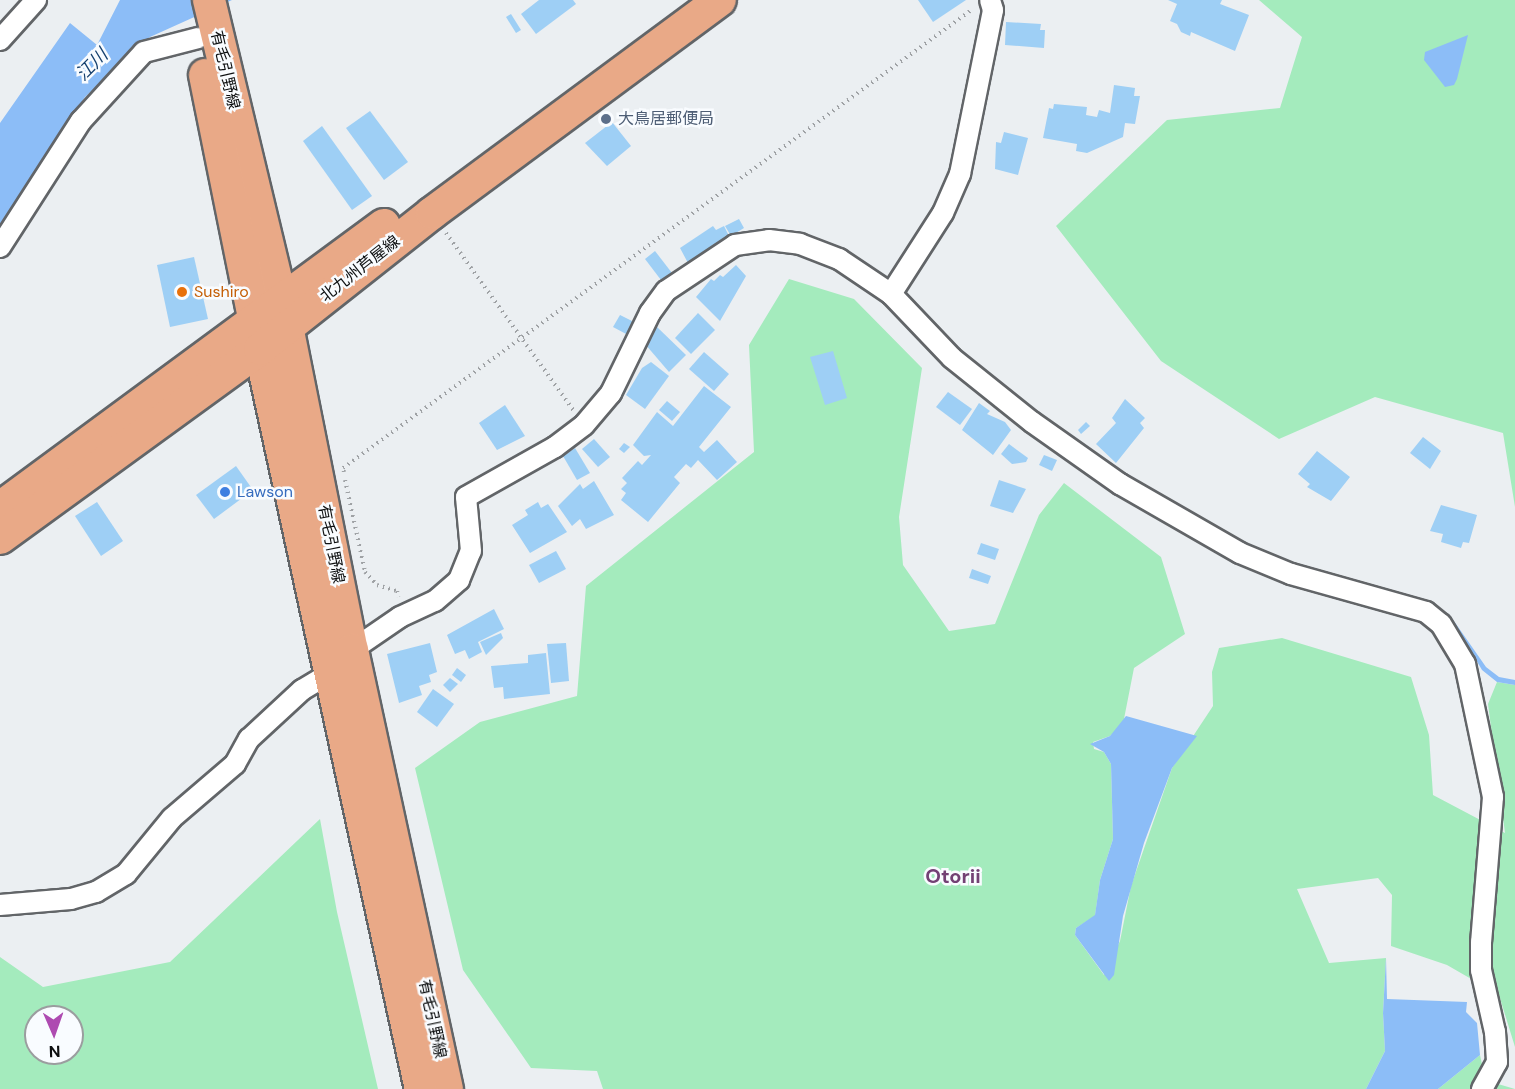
<!DOCTYPE html>
<html>
<head>
<meta charset="utf-8">
<style>
  body { margin:0 }
  #map { position:relative; width:1515px; height:1089px; overflow:hidden; background:#ebeff2; font-family:"DM Sans","Noto Sans JP",sans-serif }
  div>[style] { position:absolute }
  [style*='--x'] { left:calc(var(--x)*1px); top:calc(var(--y)*1px); width:calc(var(--w)*1px); rotate:calc(var(--a)*1deg) }
  .green>* { inset:0; background:#a4ebbd }
  .water>* { inset:0; background:#8cbdf7 }
  .building>* { inset:0; background:#9ecff5 }
  .path>* { height:4px; margin-top:-2px; transform-origin:0; background:repeating-linear-gradient(90deg,#9fa2a5 0 1.5px,transparent 0 6px) }
  .roads { filter:drop-shadow(2px 0 #626568) drop-shadow(-2px 0 #626568) drop-shadow(0 2px #626568) drop-shadow(0 -2px #626568) }
  .minor>* { height:20px; margin:-10px; padding:0 10px; transform-origin:10px; border-radius:10px; background:#fff }
  .primary>* { height:32px; margin:-16px; padding:0 16px; transform-origin:16px; border-radius:16px; background:#e9a987 }
  .dots>* { width:16px; height:16px; translate:-50% -50%; box-sizing:border-box; border:3px solid #f9fcff; border-radius:50% }
  span { translate:-50% -50%; white-space:nowrap; text-align:center; line-height:1.15; -webkit-text-stroke:5px #f9fcff; paint-order:stroke }
  .street-label { font-size:16px; color:#0d0f10 }
  .service-label { font-size:16px; color:#4e5e75 }
  .left { translate:0 -50%; text-align:left }
  .food-label { font-size:16px; color:#c56008 }
  .shop-label { font-size:16px; color:#366cbe }
  .water-label { font-size:18px; color:#16416f; font-style:italic }
  .quarter-label { font-size:20px; color:#734174; font-weight:700 }
  .north { position:absolute; left:24px; top:1005px; width:60px; height:60px; box-sizing:border-box; background:#f9fcff; border:2px solid #9b9d9f; border-radius:50%; rotate:178deg; font-size:16px; font-weight:700; line-height:24px; text-align:center; color:#0d0f10 }
  .north::after { content:''; display:block; margin:auto; width:21px; height:27px; background:#ae4bb1; clip-path:polygon(50% 0,100% 100%,50% 72%,0 100%) }
</style>
</head>
<body>
<div id="map">
  <div class="green">
    <div style="clip-path:polygon(1259px 0,1515px 0,1515px 507px,1503px 433px,1375px 397px,1279px 439px,1161px 361px,1056px 226px,1167px 120px,1280px 108px,1302px 37px)"></div>
    <div style="clip-path:polygon(789px 279px,854px 299px,922px 368px,899px 517px,903px 565px,949px 631px,995px 624px,1039px 515px,1064px 483px,1161px 557px,1185px 634px,1134px 668px,1123px 724px,1110px 736px,1093px 742px,1094px 749px,1104px 752px,1111px 764px,1113px 839px,1100px 880px,1095px 916px,1076px 928px,1075px 935px,1104px 975px,1120px 941px,1131px 886px,1172px 768px,1213px 706px,1212px 672px,1219px 648px,1282px 638px,1411px 677px,1429px 735px,1433px 795px,1505px 833px,1488px 704px,1497px 682px,1515px 685px,1515px 1047px,1499px 995px,1447px 965px,1391px 946px,1392px 895px,1378px 878px,1297px 889px,1329px 963px,1386px 958px,1383px 1013px,1385px 1051px,1366px 1089px,603px 1089px,597px 1071px,531px 1068px,463px 970px,415px 768px,480px 722px,577px 696px,586px 586px,754px 452px,749px 345px)"></div>
    <div style="clip-path:polygon(evenodd,320px 819px,337px 912px,378px 1089px,0 1089px,0 957px,43px 987px,170px 962px,320px 819px,36px 1017px,72px 1017px,72px 1053px,36px 1053px,36px 1017px)"></div>
    <div style="clip-path:polygon(1480px 1055px,1483px 1069px,1498px 1084px,1515px 1089px,1438px 1089px)"></div>
  </div>
  <div class="water">
    <div style="clip-path:polygon(120px 0,232px 0,150px 37px,85px 97px,0 230px,0 123px,70px 23px,97px 45px)"></div>
    <div style="clip-path:polygon(1468px 35px,1457px 79px,1454px 85px,1445px 87px,1424px 60px,1425px 52px)"></div>
    <div style="clip-path:polygon(1449px 614px,1486px 667px,1499px 677px,1515px 680px,1515px 685px,1497px 682px,1482px 670px)"></div>
    <div style="clip-path:polygon(1126px 716px,1197px 736px,1172px 768px,1144px 843px,1123px 916px,1114px 975px,1109px 981px,1075px 935px,1076px 928px,1095px 915px,1100px 880px,1113px 839px,1111px 764px,1104px 752px,1090px 744px,1110px 736px)"></div>
    <div style="clip-path:polygon(1386px 958px,1387px 999px,1467px 1002px,1466px 1012px,1477px 1023px,1480px 1055px,1438px 1089px,1366px 1089px,1385px 1051px,1383px 1013px)"></div>
  </div>
  <div class="building">
    <div style="clip-path:polygon(539px 0,573px 0,576px 4px,536px 34px,521px 14px)"></div>
    <div style="clip-path:polygon(918px 0,966px 0,933px 22px)"></div>
    <div style="clip-path:polygon(1168px 0,1222px 0,1220px 4px,1249px 15px,1235px 51px,1191px 32px,1190px 36px,1181px 32px,1177px 24px,1170px 21px,1177px 4px)"></div>
    <div style="clip-path:polygon(511px 14px,521px 30px,516px 33px,506px 17px)"></div>
    <div style="clip-path:polygon(1006px 22px,1041px 24px,1040px 30px,1045px 30px,1044px 48px,1005px 45px)"></div>
    <div style="clip-path:polygon(1114px 85px,1135px 88px,1134px 96px,1140px 96px,1135px 124px,1125px 123px,1123px 137px,1087px 153px,1076px 151px,1077px 144px,1043px 138px,1049px 108px,1053px 109px,1054px 104px,1087px 107px,1086px 115px,1097px 117px,1099px 110px,1110px 113px)"></div>
    <div style="clip-path:polygon(370px 111px,408px 162px,384px 180px,346px 128px)"></div>
    <div style="clip-path:polygon(612px 122px,631px 146px,607px 166px,585px 143px)"></div>
    <div style="clip-path:polygon(322px 126px,372px 196px,352px 210px,303px 141px)"></div>
    <div style="clip-path:polygon(1004px 132px,1028px 138px,1018px 175px,995px 169px,996px 142px,1001px 143px)"></div>
    <div style="clip-path:polygon(739px 219px,744px 228px,731px 236px,725px 226px)"></div>
    <div style="clip-path:polygon(713px 226px,716px 230px,724px 226px,730px 238px,688px 263px,680px 248px)"></div>
    <div style="clip-path:polygon(655px 251px,672px 273px,661px 280px,645px 259px)"></div>
    <div style="clip-path:polygon(194px 257px,208px 319px,170px 327px,157px 265px)"></div>
    <div style="clip-path:polygon(736px 265px,746px 276px,720px 321px,696px 297px,711px 279px,714px 281px,720px 275px,723px 277px)"></div>
    <div style="clip-path:polygon(698px 313px,715px 330px,691px 354px,675px 338px)"></div>
    <div style="clip-path:polygon(620px 315px,634px 322px,628px 335px,613px 327px)"></div>
    <div style="clip-path:polygon(657px 327px,686px 355px,669px 372px,645px 344px)"></div>
    <div style="clip-path:polygon(833px 351px,847px 398px,825px 405px,810px 357px)"></div>
    <div style="clip-path:polygon(704px 352px,729px 374px,714px 391px,689px 369px)"></div>
    <div style="clip-path:polygon(651px 362px,669px 376px,645px 409px,626px 395px,642px 368px)"></div>
    <div style="clip-path:polygon(704px 386px,731px 407px,699px 447px,704px 452px,717px 440px,737px 462px,717px 480px,698px 460px,691px 468px,686px 464px,674px 477px,680px 483px,648px 522px,621px 500px,626px 493px,621px 489px,627px 483px,622px 478px,638px 461px,642px 465px,651px 455px,644px 456px,633px 445px,657px 412px,673px 426px)"></div>
    <div style="clip-path:polygon(948px 392px,972px 409px,960px 425px,936px 407px)"></div>
    <div style="clip-path:polygon(1125px 399px,1145px 418px,1140px 423px,1144px 428px,1116px 463px,1096px 444px,1116px 423px,1112px 418px)"></div>
    <div style="clip-path:polygon(667px 401px,680px 412px,672px 421px,659px 410px)"></div>
    <div style="clip-path:polygon(979px 403px,990px 411px,987px 414px,1005px 422px,1011px 430px,993px 455px,962px 430px)"></div>
    <div style="clip-path:polygon(505px 405px,525px 436px,497px 450px,479px 423px)"></div>
    <div style="clip-path:polygon(1086px 422px,1090px 426px,1081px 434px,1078px 430px)"></div>
    <div style="clip-path:polygon(1423px 437px,1441px 451px,1430px 469px,1410px 453px)"></div>
    <div style="clip-path:polygon(594px 439px,610px 457px,598px 467px,582px 449px)"></div>
    <div style="clip-path:polygon(624px 443px,630px 447px,624px 453px,619px 449px)"></div>
    <div style="clip-path:polygon(1009px 444px,1028px 458px,1026px 462px,1012px 464px,1001px 454px)"></div>
    <div style="clip-path:polygon(575px 448px,590px 473px,577px 480px,563px 456px)"></div>
    <div style="clip-path:polygon(1317px 451px,1350px 477px,1331px 501px,1307px 487px,1310px 484px,1298px 474px)"></div>
    <div style="clip-path:polygon(1044px 455px,1057px 460px,1052px 471px,1039px 465px)"></div>
    <div style="clip-path:polygon(236px 466px,253px 490px,214px 519px,196px 495px)"></div>
    <div style="clip-path:polygon(999px 480px,1026px 489px,1013px 513px,990px 506px)"></div>
    <div style="clip-path:polygon(594px 481px,614px 515px,586px 529px,580px 519px,572px 526px,558px 506px,580px 484px,583px 489px)"></div>
    <div style="clip-path:polygon(97px 502px,123px 541px,101px 556px,75px 516px)"></div>
    <div style="clip-path:polygon(538px 502px,541px 508px,548px 504px,567px 532px,530px 553px,512px 525px,528px 515px,525px 510px)"></div>
    <div style="clip-path:polygon(1441px 505px,1477px 515px,1469px 543px,1463px 542px,1461px 548px,1441px 542px,1443px 534px,1430px 531px)"></div>
    <div style="clip-path:polygon(981px 543px,999px 549px,995px 560px,977px 554px)"></div>
    <div style="clip-path:polygon(556px 551px,566px 569px,539px 583px,529px 565px)"></div>
    <div style="clip-path:polygon(972px 569px,991px 576px,988px 584px,969px 578px)"></div>
    <div style="clip-path:polygon(494px 609px,504px 629px,478px 642px,482px 652px,469px 659px,465px 650px,455px 654px,447px 635px)"></div>
    <div style="clip-path:polygon(501px 633px,503px 638px,486px 655px,480px 642px)"></div>
    <div style="clip-path:polygon(430px 643px,437px 672px,429px 675px,431px 682px,419px 686px,422px 695px,399px 703px,387px 654px)"></div>
    <div style="clip-path:polygon(566px 643px,569px 681px,551px 683px,547px 644px)"></div>
    <div style="clip-path:polygon(546px 653px,550px 694px,504px 699px,503px 687px,494px 688px,491px 666px,528px 663px,528px 655px)"></div>
    <div style="clip-path:polygon(457px 668px,466px 675px,461px 682px,452px 675px)"></div>
    <div style="clip-path:polygon(450px 678px,458px 684px,450px 692px,443px 685px)"></div>
    <div style="clip-path:polygon(433px 689px,454px 704px,437px 727px,417px 712px)"></div>
  </div>
  <div class="path">
    <div style="--x:446;--y:233;--w:218;--a:54.3"></div>
    <div style="--x:344;--y:472;--w:4;--a:-104"></div>
    <div style="--x:343;--y:468;--w:779;--a:-36.08"></div>
    <div style="--x:345;--y:480;--w:94;--a:77.7"></div>
    <div style="--x:365;--y:572;--w:18;--a:47"></div>
    <div style="--x:377;--y:585;--w:21;--a:17"></div>
    <div style="--x:397;--y:591;--w:6;--a:72"></div>
  </div>
  <div class="roads">
    <div class="minor">
      <div style="--x:0;--y:40;--w:54;--a:-48"></div>
      <div style="--x:0;--y:247;--w:150;--a:-57.3"></div>
      <div style="--x:81;--y:121;--w:93;--a:-47.6"></div>
      <div style="--x:144;--y:52;--w:56;--a:-14.5"></div>
      <div style="--x:891;--y:294;--w:96;--a:-57.3"></div>
      <div style="--x:943;--y:213;--w:43;--a:-66.4"></div>
      <div style="--x:960;--y:174;--w:167;--a:-78.6"></div>
      <div style="--x:993;--y:10;--w:10;--a:-107"></div>
      <div style="--x:0;--y:905;--w:71;--a:-4.8"></div>
      <div style="--x:71;--y:899;--w:26;--a:-16"></div>
      <div style="--x:96;--y:892;--w:35;--a:-31"></div>
      <div style="--x:126;--y:874;--w:72;--a:-50.6"></div>
      <div style="--x:172;--y:818;--w:83;--a:-40.6"></div>
      <div style="--x:235;--y:764;--w:29;--a:-61"></div>
      <div style="--x:249;--y:739;--w:72;--a:-42.8"></div>
      <div style="--x:302;--y:690;--w:35;--a:-31"></div>
      <div style="--x:332;--y:672;--w:30;--a:-48"></div>
      <div style="--x:352;--y:650;--w:58;--a:-34.5"></div>
      <div style="--x:400;--y:617;--w:38;--a:-25"></div>
      <div style="--x:435;--y:601;--w:32;--a:-41"></div>
      <div style="--x:459;--y:580;--w:31;--a:-68"></div>
      <div style="--x:471;--y:551;--w:54;--a:-95.3"></div>
      <div style="--x:466;--y:497;--w:102;--a:-29.3"></div>
      <div style="--x:555;--y:447;--w:36;--a:-37"></div>
      <div style="--x:584;--y:425;--w:42;--a:-49.8"></div>
      <div style="--x:611;--y:393;--w:89;--a:-64"></div>
      <div style="--x:650;--y:313;--w:27;--a:-54"></div>
      <div style="--x:666;--y:291;--w:83;--a:-33.7"></div>
      <div style="--x:735;--y:245;--w:34;--a:-8"></div>
      <div style="--x:769;--y:240;--w:31;--a:7"></div>
      <div style="--x:800;--y:244;--w:42;--a:21"></div>
      <div style="--x:839;--y:259;--w:63;--a:33.9"></div>
      <div style="--x:891;--y:294;--w:88;--a:46.4"></div>
      <div style="--x:952;--y:358;--w:102;--a:38.7"></div>
      <div style="--x:1032;--y:422;--w:108;--a:35.2"></div>
      <div style="--x:1120;--y:484;--w:138;--a:29.9"></div>
      <div style="--x:1240;--y:553;--w:55;--a:22.4"></div>
      <div style="--x:1291;--y:574;--w:140;--a:15.7"></div>
      <div style="--x:1426;--y:612;--w:19;--a:39"></div>
      <div style="--x:1441;--y:624;--w:47;--a:59"></div>
      <div style="--x:1465;--y:664;--w:136;--a:78.1"></div>
      <div style="--x:1493;--y:797;--w:145;--a:94.7"></div>
      <div style="--x:1481;--y:942;--w:28;--a:90"></div>
      <div style="--x:1481;--y:970;--w:64;--a:77.3"></div>
      <div style="--x:1495;--y:1032;--w:30;--a:86"></div>
      <div style="--x:1497;--y:1062;--w:31;--a:119"></div>
    </div>
    <div class="primary">
      <div style="--x:209;--y:0;--w:335;--a:76.5"></div>
      <div style="--x:287;--y:326;--w:330;--a:78.7"></div>
      <div style="--x:352;--y:650;--w:449;--a:77.8"></div>
      <div style="--x:205;--y:75;--w:279;--a:78.6"></div>
      <div style="--x:260;--y:349;--w:757;--a:77.73"></div>
      <div style="--x:0;--y:508;--w:477;--a:-36.4"></div>
      <div style="--x:0;--y:538;--w:321;--a:-36"></div>
      <div style="--x:260;--y:349;--w:219;--a:-38.3"></div>
      <div style="--x:432;--y:213;--w:358;--a:-36.5"></div>
    </div>
  </div>
  <div class="dots">
    <div style="left:606px;top:119px;background:#5c6f8a"></div>
    <div style="left:182px;top:292px;background:#e8710a"></div>
    <div style="left:225px;top:492px;background:#3f7fe0"></div>
  </div>
  <div class="street-label">
    <span style="left:225px;top:70px;rotate:77deg">有毛引野線</span>
    <span style="left:360px;top:269px;rotate:-38deg">北九州芦屋線</span>
    <span style="left:331px;top:544px;rotate:79deg">有毛引野線</span>
    <span style="left:432px;top:1019px;rotate:78deg">有毛引野線</span>
  </div>
  <div class="service-label">
    <span class="left" style="left:618px;top:119px">大鳥居郵便局</span>
  </div>
  <div class="food-label">
    <span class="left" style="left:194px;top:292px">Sushiro</span>
  </div>
  <div class="shop-label">
    <span class="left" style="left:237px;top:492px">Lawson</span>
  </div>
  <div class="water-label">
    <span style="left:92px;top:65px;rotate:-45deg">江川</span>
  </div>
  <div class="quarter-label">
    <span style="left:953px;top:876px">Otorii</span>
  </div>
  <div class="north">N</div>
</div>
</body>
</html>
